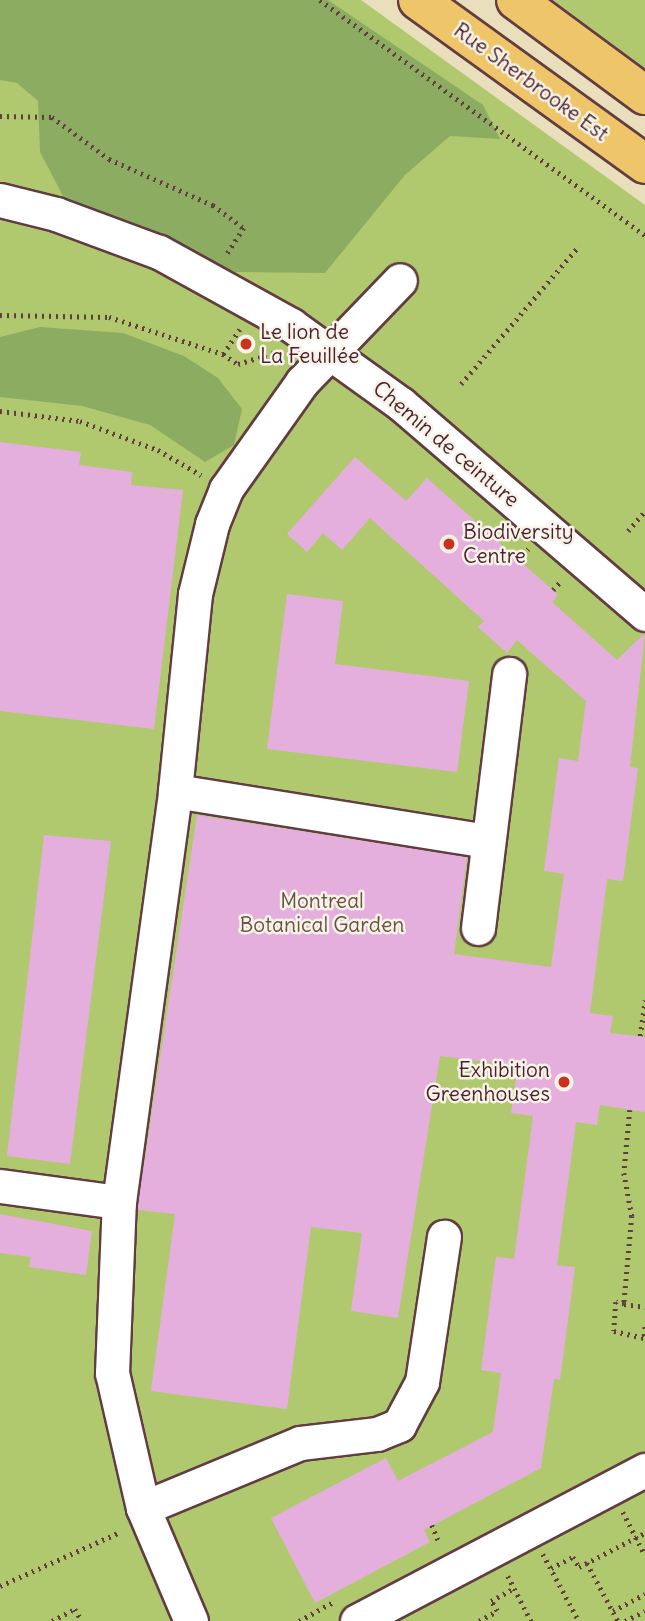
<!DOCTYPE html>
<html>
<head>
<meta charset="utf-8">
<style>
  body { margin:0 }
  #map { position:relative; width:645px; height:1621px; overflow:hidden; background:#e9dfbc; font-family:Delius,sans-serif }
  div>[style] { position:absolute }
  [style*='--x'] { left:calc(var(--x)*1px); top:calc(var(--y)*1px); width:calc(var(--w)*1px); rotate:calc(var(--a)*1deg) }
  .green>* { inset:0; background:#b1c96e }
  .forest>* { inset:0; background:#8cad61 }
  .building>* { inset:0; background:#e4afdd }
  .path>* { height:4.5px; margin-top:-2.25px; transform-origin:0; background:repeating-linear-gradient(90deg,#623c41 0 2px,transparent 0 7px) }
  .roads { filter:drop-shadow(2px 0 #623c41) drop-shadow(-2px 0 #623c41) drop-shadow(0 2px #623c41) drop-shadow(0 -2px #623c41) }
  .minor>* { height:33px; margin:-16.5px; padding:0 16.5px; transform-origin:16.5px; border-radius:16.5px; background:#fff }
  .major>* { height:38px; margin:-19px; padding:0 19px; transform-origin:19px; border-radius:19px; background:#eec569 }
  .dots>* { width:19px; height:19px; translate:-50% -50%; box-sizing:border-box; border:4px solid #f7f3e8; border-radius:50% }
  span { translate:-50% -50%; white-space:nowrap; text-align:center; line-height:1.15; -webkit-text-stroke:5px #f7f3e8; paint-order:stroke }
  .street-label { font-size:21px; color:#4a1f2b }
  .poi-label { font-size:21px; color:#4a1f2b }
  .left { translate:0 -50%; text-align:left }
  .right { translate:-100% -50%; text-align:right }
  .park-label { font-size:21px; color:#69523f }
</style>
</head>
<body>
<div id="map">
  <div class="green">
    <div style="clip-path:polygon(0 0,361px 0,645px 205px,645px 1621px,0 1621px)"></div>
    <div style="clip-path:polygon(553px 0,645px 0,645px 68px)"></div>
  </div>
  <div class="forest">
    <div style="clip-path:polygon(0 0,328px 0,483px 105px,500px 139px,450px 136px,405px 175px,325px 273px,236px 272px,63px 196px,40px 152px,38px 101px,17px 83px,0 80px)"></div>
    <div style="clip-path:polygon(40px 327px,123px 333px,184px 356px,218px 378px,242px 409px,234px 445px,205px 462px,150px 425px,82px 406px,0 397px,0 337px)"></div>
  </div>
  <div class="building">
    <div style="clip-path:polygon(0 442px,81px 452px,79px 465px,132px 472px,131px 485px,183px 490px,154px 729px,0 711px)"></div>
    <div style="clip-path:polygon(355px 457px,406px 501px,427px 478px,558px 595px,552px 602px,617px 660px,645px 633px,630px 767px,638px 768px,623px 881px,607px 879px,590px 1013px,613px 1016px,610px 1033px,645px 1037px,645px 1112px,600px 1105px,597px 1125px,576px 1122px,557px 1265px,575px 1267px,560px 1380px,554px 1379px,541px 1468px,424px 1530px,430px 1542px,315px 1603px,271px 1518px,386px 1458px,398px 1481px,493px 1432px,501px 1373px,481px 1370px,496px 1257px,514px 1259px,533px 1116px,511px 1113px,518px 1066px,440px 1056px,398px 1318px,351px 1311px,362px 1233px,311px 1227px,287px 1409px,151px 1391px,175px 1214px,138px 1210px,138px 1204px,197px 815px,467px 857px,454px 954px,551px 967px,564px 874px,544px 871px,559px 758px,578px 761px,586px 701px,517px 640px,507px 653px,478px 627px,484px 621px,370px 518px,342px 550px,323px 533px,307px 552px,287px 534px)"></div>
    <div style="clip-path:polygon(287px 594px,343px 601px,335px 664px,469px 681px,457px 772px,267px 749px)"></div>
    <div style="clip-path:polygon(44px 835px,111px 841px,70px 1164px,7px 1156px)"></div>
    <div style="clip-path:polygon(0 1214px,92px 1231px,86px 1275px,29px 1267px,31px 1257px,0 1253px)"></div>
  </div>
  <div class="path">
    <div style="--x:320;--y:0;--w:401;--a:35.9"></div>
    <div style="--x:0;--y:116;--w:52;--a:1.1"></div>
    <div style="--x:52;--y:117;--w:71;--a:36.4"></div>
    <div style="--x:109;--y:159;--w:114;--a:23.9"></div>
    <div style="--x:213;--y:205;--w:39;--a:37"></div>
    <div style="--x:244;--y:228;--w:33;--a:123"></div>
    <div style="--x:0;--y:315;--w:109;--a:1.1"></div>
    <div style="--x:109;--y:317;--w:120;--a:18"></div>
    <div style="--x:223;--y:354;--w:18;--a:34"></div>
    <div style="--x:238;--y:364;--w:41;--a:-17.1"></div>
    <div style="--x:223;--y:354;--w:30;--a:-56"></div>
    <div style="--x:461;--y:384;--w:182;--a:-49.5"></div>
    <div style="--x:0;--y:411;--w:81;--a:7.1"></div>
    <div style="--x:80;--y:421;--w:83;--a:20.4"></div>
    <div style="--x:158;--y:450;--w:50;--a:30.2"></div>
    <div style="--x:628;--y:531;--w:26;--a:-50"></div>
    <div style="--x:518;--y:560;--w:15;--a:-48"></div>
    <div style="--x:553;--y:590;--w:11;--a:-49"></div>
    <div style="--x:640;--y:1036;--w:36;--a:-82"></div>
    <div style="--x:630;--y:1110;--w:63;--a:95.4"></div>
    <div style="--x:624;--y:1173;--w:44;--a:79.5"></div>
    <div style="--x:632;--y:1216;--w:88;--a:95.2"></div>
    <div style="--x:624;--y:1304;--w:8;--a:-166"></div>
    <div style="--x:616;--y:1302;--w:29;--a:94"></div>
    <div style="--x:614;--y:1331;--w:32;--a:13"></div>
    <div style="--x:624;--y:1304;--w:21;--a:8"></div>
    <div style="--x:644;--y:1336;--w:12;--a:-85"></div>
    <div style="--x:623;--y:1512;--w:48;--a:62.9"></div>
    <div style="--x:432;--y:1525;--w:18;--a:68"></div>
    <div style="--x:543;--y:1554;--w:76;--a:61.8"></div>
    <div style="--x:587;--y:1563;--w:66;--a:61.9"></div>
    <div style="--x:551;--y:1568;--w:25;--a:-27"></div>
    <div style="--x:573;--y:1557;--w:12;--a:59"></div>
    <div style="--x:579;--y:1567;--w:74;--a:-27.3"></div>
    <div style="--x:508;--y:1576;--w:51;--a:62.9"></div>
    <div style="--x:0;--y:1586;--w:132;--a:-24.2"></div>
    <div style="--x:613;--y:1611;--w:36;--a:-28"></div>
    <div style="--x:52;--y:1621;--w:26;--a:-28"></div>
    <div style="--x:75;--y:1609;--w:14;--a:60"></div>
    <div style="--x:299;--y:1621;--w:38;--a:-29"></div>
    <div style="--x:479;--y:1621;--w:21;--a:-29"></div>
    <div style="--x:497;--y:1611;--w:12;--a:-121"></div>
    <div style="--x:491;--y:1601;--w:26;--a:-29"></div>
    <div style="--x:625;--y:1621;--w:22;--a:-27"></div>
  </div>
  <div class="roads">
    <div class="minor">
      <div style="--x:0;--y:200;--w:58;--a:14"></div>
      <div style="--x:56;--y:214;--w:110;--a:20.3"></div>
      <div style="--x:159;--y:252;--w:151;--a:28.9"></div>
      <div style="--x:291;--y:325;--w:135;--a:35.7"></div>
      <div style="--x:401;--y:404;--w:322;--a:40.7"></div>
      <div style="--x:175;--y:791;--w:317;--a:9.1"></div>
      <div style="--x:478;--y:928;--w:256;--a:-83"></div>
      <div style="--x:0;--y:1186;--w:120;--a:7.7"></div>
      <div style="--x:143;--y:1508;--w:170;--a:-22.5"></div>
      <div style="--x:300;--y:1443;--w:78;--a:-6.7"></div>
      <div style="--x:377;--y:1434;--w:24;--a:-22"></div>
      <div style="--x:399;--y:1425;--w:49;--a:-61.9"></div>
      <div style="--x:422;--y:1382;--w:147;--a:-81.4"></div>
      <div style="--x:191;--y:1621;--w:123;--a:-113"></div>
      <div style="--x:143;--y:1508;--w:139;--a:-102.9"></div>
      <div style="--x:112;--y:1373;--w:171;--a:-87.7"></div>
      <div style="--x:119;--y:1202;--w:415;--a:-82.2"></div>
      <div style="--x:175;--y:791;--w:198;--a:-84.2"></div>
      <div style="--x:195;--y:594;--w:72;--a:-76.3"></div>
      <div style="--x:212;--y:524;--w:38;--a:-68"></div>
      <div style="--x:226;--y:489;--w:131;--a:-54.6"></div>
      <div style="--x:302;--y:382;--w:141;--a:-46.1"></div>
      <div style="--x:357;--y:1621;--w:325;--a:-27.7"></div>
    </div>
    <div class="major">
      <div style="--x:418;--y:0;--w:280;--a:35.8"></div>
      <div style="--x:516;--y:0;--w:160;--a:36.4"></div>
    </div>
  </div>
  <div class="dots">
    <div style="left:246px;top:344px;background:#c8321e"></div>
    <div style="left:449px;top:544px;background:#c8321e"></div>
    <div style="left:564px;top:1082px;background:#c8321e"></div>
  </div>
  <div class="street-label">
    <span style="left:531px;top:82px;rotate:36deg">Rue Sherbrooke Est</span>
    <span style="left:446px;top:444px;rotate:40deg">Chemin de ceinture</span>
  </div>
  <div class="poi-label">
    <span class="left" style="left:260px;top:344px">Le lion de<br>La Feuillée</span>
    <span class="left" style="left:463px;top:544px">Biodiversity<br>Centre</span>
    <span class="right" style="left:550px;top:1082px">Exhibition<br>Greenhouses</span>
  </div>
  <div class="park-label">
    <span style="left:322px;top:913px">Montreal<br>Botanical Garden</span>
  </div>
</div>
</body>
</html>
